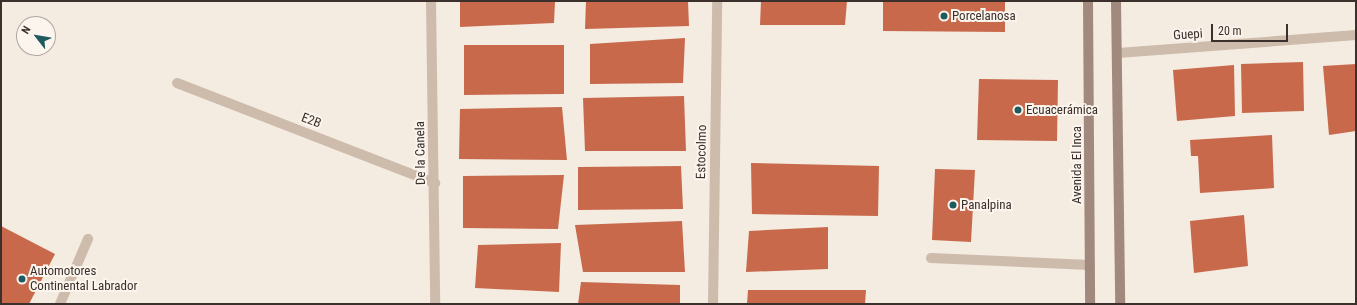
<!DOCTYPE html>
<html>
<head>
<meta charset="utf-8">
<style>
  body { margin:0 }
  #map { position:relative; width:1357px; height:305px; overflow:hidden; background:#f4ebe1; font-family:"Roboto Condensed",sans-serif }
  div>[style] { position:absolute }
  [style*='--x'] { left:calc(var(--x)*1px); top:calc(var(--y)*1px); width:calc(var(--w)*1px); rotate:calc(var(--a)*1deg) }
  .building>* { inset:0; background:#c8694b }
  .service>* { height:10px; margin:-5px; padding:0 5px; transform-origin:5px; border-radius:5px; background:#cdbbac }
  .minor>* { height:10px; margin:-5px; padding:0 5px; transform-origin:5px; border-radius:5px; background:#cdbbac }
  .secondary>* { height:10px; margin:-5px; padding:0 5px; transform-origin:5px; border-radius:5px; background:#a18a7d }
  .dots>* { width:11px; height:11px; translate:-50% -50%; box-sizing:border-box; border:2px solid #fbf5ee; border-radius:50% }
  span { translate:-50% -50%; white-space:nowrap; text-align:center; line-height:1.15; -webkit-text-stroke:4px #fbf5ee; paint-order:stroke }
  .poi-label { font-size:13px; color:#3b302b }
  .left { translate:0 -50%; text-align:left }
  .street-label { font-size:13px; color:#3b302b }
  .frame { position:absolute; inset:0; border:2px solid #3b302b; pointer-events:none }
  .north { position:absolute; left:16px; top:16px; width:40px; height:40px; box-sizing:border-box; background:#fbf5ee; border:1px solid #aea6a0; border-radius:50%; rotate:301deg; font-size:11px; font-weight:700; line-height:16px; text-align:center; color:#3b302b }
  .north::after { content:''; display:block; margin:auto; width:14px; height:18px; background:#1f5a5e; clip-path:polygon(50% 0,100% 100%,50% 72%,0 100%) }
  .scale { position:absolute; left:1211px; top:24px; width:77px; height:18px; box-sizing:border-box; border:2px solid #3b302b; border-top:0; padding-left:5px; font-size:12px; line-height:14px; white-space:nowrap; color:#3b302b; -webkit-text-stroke:3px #fbf5ee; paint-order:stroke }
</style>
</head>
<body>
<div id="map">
  <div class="building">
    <div style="clip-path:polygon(460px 1px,555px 1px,554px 23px,460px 27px)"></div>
    <div style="clip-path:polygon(586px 1px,688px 1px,689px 26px,585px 29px)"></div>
    <div style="clip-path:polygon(761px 1px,847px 1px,845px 25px,760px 25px)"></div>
    <div style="clip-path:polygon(883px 1px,1005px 1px,1005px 32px,883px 31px)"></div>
    <div style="clip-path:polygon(685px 38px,683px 83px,590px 84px,590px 44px)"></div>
    <div style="clip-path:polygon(464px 45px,564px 45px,564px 94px,464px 95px)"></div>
    <div style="clip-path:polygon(1303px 62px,1304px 111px,1242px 113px,1241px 64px)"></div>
    <div style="clip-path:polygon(1356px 64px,1356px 131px,1329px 135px,1323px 66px)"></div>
    <div style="clip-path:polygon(1234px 65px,1235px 116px,1177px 121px,1173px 70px)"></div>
    <div style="clip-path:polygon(979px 79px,1058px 80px,1057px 141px,977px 140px)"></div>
    <div style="clip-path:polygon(684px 96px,686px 151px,585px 151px,583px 98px)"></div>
    <div style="clip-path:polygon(562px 107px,567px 160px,459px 159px,460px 109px)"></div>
    <div style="clip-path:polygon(1272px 135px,1274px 188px,1200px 193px,1198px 156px,1191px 156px,1190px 140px)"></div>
    <div style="clip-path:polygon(751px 163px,879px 166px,878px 216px,752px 214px)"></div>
    <div style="clip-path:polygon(681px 166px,683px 209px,578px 210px,578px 167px)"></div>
    <div style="clip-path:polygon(935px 169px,975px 170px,971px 242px,932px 240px)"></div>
    <div style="clip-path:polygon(564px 175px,558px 229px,463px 228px,463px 176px)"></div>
    <div style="clip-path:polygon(1244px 215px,1248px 266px,1194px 273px,1190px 221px)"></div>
    <div style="clip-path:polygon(682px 221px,685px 272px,583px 272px,575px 225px)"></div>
    <div style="clip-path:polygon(1px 226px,55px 254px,29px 304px,1px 304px)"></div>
    <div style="clip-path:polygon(828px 227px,828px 269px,746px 272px,749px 231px)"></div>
    <div style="clip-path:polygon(561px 243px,559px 292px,475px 288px,478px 245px)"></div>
    <div style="clip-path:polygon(581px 282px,680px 285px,680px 304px,578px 304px)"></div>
    <div style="clip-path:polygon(748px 290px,866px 290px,865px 304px,747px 304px)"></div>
  </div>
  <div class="service">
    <div style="--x:931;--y:258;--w:159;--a:2.5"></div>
    <div style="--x:60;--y:304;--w:71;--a:-66.7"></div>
  </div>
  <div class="minor">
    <div style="--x:431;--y:1;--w:303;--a:89.2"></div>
    <div style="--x:1118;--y:53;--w:239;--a:-4.3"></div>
    <div style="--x:177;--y:83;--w:277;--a:21.2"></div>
    <div style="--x:713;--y:304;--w:303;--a:-89.2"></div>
  </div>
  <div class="secondary">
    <div style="--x:1088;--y:1;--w:303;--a:89.6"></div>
    <div style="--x:1116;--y:1;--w:303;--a:89.2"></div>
  </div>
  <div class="dots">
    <div style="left:944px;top:16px;background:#1f5a5e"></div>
    <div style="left:1018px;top:110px;background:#1f5a5e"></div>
    <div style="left:953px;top:205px;background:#1f5a5e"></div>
    <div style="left:22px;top:279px;background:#1f5a5e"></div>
  </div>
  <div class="poi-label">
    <span class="left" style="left:952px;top:16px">Porcelanosa</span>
    <span class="left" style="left:1026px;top:110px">Ecuacerámica</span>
    <span class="left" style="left:961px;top:205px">Panalpina</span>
    <span class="left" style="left:30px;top:279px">Automotores<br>Continental Labrador</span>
  </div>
  <div class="street-label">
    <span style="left:1188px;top:35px;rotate:-4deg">Guepi</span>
    <span style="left:311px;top:121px;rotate:21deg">E2B</span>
    <span style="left:702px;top:152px;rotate:-89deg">Estocolmo</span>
    <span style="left:421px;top:153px;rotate:-91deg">De la Canela</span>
    <span style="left:1077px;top:165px;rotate:-90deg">Avenida El Inca</span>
  </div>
  <div class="frame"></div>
  <div class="north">N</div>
  <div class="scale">20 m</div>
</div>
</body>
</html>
